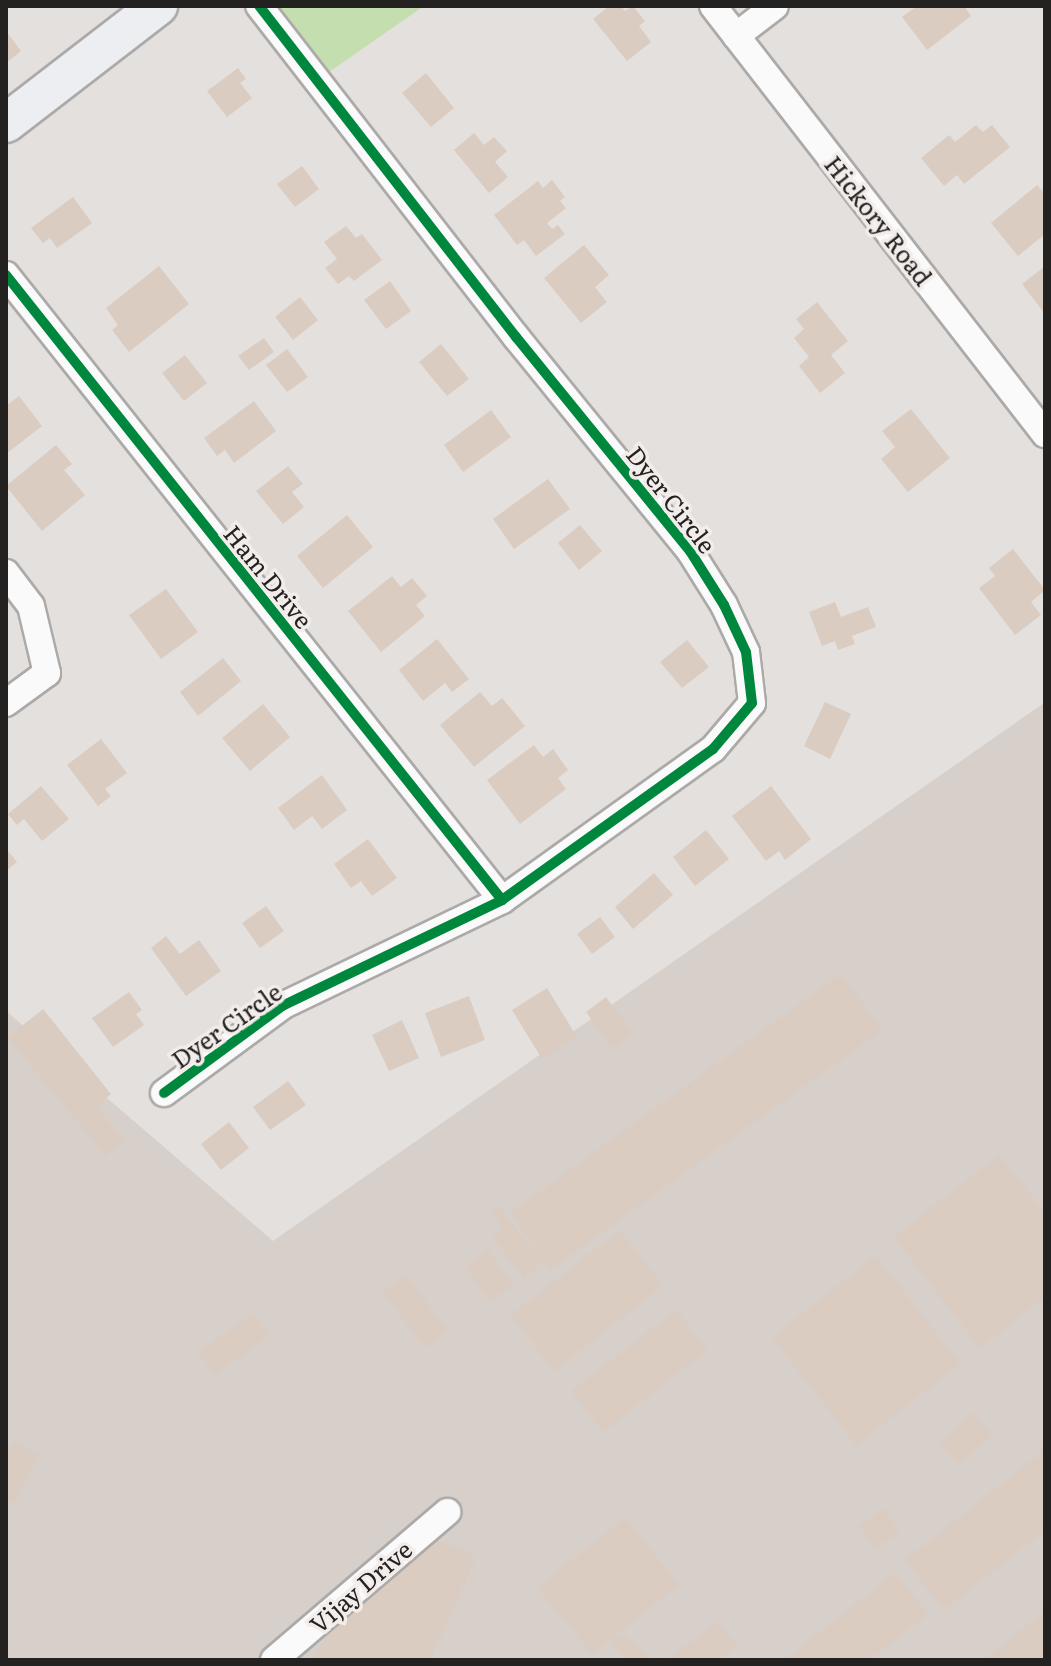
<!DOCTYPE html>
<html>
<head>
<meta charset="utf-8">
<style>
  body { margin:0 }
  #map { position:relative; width:1051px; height:1666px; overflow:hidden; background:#e3e0de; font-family:Literata,serif }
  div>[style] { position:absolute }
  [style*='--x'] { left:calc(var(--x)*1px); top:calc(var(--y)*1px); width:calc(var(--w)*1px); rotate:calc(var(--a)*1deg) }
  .built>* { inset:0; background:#d6cfca }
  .green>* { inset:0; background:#c4deaf }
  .building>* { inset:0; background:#dbccc2 }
  .roads { filter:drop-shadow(2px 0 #acaaa8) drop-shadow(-2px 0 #acaaa8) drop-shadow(0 2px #acaaa8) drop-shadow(0 -2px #acaaa8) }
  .street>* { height:26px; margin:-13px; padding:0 13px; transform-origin:13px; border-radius:13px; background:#fbfafa }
  .secondary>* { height:38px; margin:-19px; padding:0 19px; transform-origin:19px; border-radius:19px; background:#eceef2 }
  .cycleway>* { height:10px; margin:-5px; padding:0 5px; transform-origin:5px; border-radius:5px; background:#00873e }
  span { translate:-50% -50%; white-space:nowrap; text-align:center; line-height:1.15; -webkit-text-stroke:7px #f2edea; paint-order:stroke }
  .street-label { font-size:24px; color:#232220 }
  .frame { position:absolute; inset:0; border:8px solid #232220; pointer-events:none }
</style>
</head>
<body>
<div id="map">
  <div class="built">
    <div style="clip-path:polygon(1044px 703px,1045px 1660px,6px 1660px,6px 1011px,273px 1241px)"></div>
  </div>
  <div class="green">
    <div style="clip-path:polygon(278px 6px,424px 6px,329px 72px)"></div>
  </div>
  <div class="building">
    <div style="clip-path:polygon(609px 6px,621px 6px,625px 11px,633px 6px,645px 21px,639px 26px,651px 42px,627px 61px,593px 19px)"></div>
    <div style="clip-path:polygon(917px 6px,964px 6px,971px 16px,927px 50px,902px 17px)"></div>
    <div style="clip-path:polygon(6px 31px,21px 51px,6px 63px)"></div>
    <div style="clip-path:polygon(238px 68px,246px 79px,240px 83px,252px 98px,227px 117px,207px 91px)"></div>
    <div style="clip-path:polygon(426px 73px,454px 108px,431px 127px,402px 93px)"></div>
    <div style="clip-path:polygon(976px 125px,983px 132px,992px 125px,1010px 147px,964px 184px,957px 175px,944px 186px,921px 158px,949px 135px,955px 142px)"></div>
    <div style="clip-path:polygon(474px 133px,484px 145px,494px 137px,507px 151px,495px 162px,508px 177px,489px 193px,454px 150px)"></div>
    <div style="clip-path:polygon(302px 166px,319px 189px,295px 207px,277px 184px)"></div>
    <div style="clip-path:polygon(552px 180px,565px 197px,560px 201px,566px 208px,547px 223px,552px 229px,558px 225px,565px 234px,536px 256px,524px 240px,517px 245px,494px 215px,538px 181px,543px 188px)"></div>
    <div style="clip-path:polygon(1037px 185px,1045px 194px,1045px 234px,1018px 256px,991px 223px)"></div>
    <div style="clip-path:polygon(73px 197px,92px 223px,57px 248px,50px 238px,43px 243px,31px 228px)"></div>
    <div style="clip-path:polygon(346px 226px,356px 238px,362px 234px,382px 260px,354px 281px,349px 276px,338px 284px,325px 268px,337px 259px,324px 242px)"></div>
    <div style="clip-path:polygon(584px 245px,609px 275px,595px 287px,607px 302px,581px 323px,544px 278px)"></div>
    <div style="clip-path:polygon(159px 266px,189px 304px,129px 352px,112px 330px,118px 325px,106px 308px)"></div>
    <div style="clip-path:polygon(1045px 266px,1045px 314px,1022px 284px)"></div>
    <div style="clip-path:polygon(390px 281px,411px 311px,386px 329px,364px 300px)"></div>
    <div style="clip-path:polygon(300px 297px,318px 320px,293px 340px,275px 317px)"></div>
    <div style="clip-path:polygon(817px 302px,848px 341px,831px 355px,845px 373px,820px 393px,799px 366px,809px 357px,794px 338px,804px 329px,796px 319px)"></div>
    <div style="clip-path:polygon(264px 338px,274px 352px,249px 370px,238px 356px)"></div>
    <div style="clip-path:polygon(441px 344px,469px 379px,447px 396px,419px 362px)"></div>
    <div style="clip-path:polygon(287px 349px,308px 377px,287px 392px,266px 365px)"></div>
    <div style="clip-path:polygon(185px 355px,207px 383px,184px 401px,162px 373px)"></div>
    <div style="clip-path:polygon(19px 396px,42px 426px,6px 454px,6px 406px)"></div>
    <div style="clip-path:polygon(254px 401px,276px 431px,234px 463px,225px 450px,217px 456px,204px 438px)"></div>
    <div style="clip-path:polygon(911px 409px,950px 458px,908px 492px,881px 459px,895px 447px,882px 431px)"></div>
    <div style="clip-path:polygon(491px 410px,511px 437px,463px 472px,444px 445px)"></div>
    <div style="clip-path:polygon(56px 445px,72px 464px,64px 470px,85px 495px,42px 531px,6px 486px)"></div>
    <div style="clip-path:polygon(288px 466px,303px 484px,292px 492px,304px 507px,283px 524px,256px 491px)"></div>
    <div style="clip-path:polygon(548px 479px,570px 509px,514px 549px,493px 519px)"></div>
    <div style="clip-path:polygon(347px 515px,373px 547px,323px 588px,297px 556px)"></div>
    <div style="clip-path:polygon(580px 525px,602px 551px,579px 570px,558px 543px)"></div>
    <div style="clip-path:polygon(1013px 549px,1045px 590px,1031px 602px,1041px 615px,1015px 635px,979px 588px,995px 576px,989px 568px)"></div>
    <div style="clip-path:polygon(392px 576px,401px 587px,412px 578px,427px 596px,416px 605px,425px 616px,381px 652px,348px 611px)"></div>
    <div style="clip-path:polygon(166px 589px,198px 632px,161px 659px,129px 615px)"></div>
    <div style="clip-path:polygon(835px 602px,841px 617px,868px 607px,876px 627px,852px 636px,855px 644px,838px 650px,835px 641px,822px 646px,809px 612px)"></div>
    <div style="clip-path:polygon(437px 639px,469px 679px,452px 692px,445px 683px,423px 701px,399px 670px)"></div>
    <div style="clip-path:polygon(687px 640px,709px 667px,682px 688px,660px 662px)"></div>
    <div style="clip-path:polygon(223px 658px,241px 681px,198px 716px,180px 692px)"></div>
    <div style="clip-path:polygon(480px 692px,492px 706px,502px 698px,525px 726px,474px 767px,440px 725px)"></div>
    <div style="clip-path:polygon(825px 702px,851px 714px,830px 759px,804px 746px)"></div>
    <div style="clip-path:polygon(263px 704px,290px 737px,250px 771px,222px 738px)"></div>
    <div style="clip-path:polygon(101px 739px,127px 773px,105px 789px,111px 796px,98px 806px,67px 765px)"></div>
    <div style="clip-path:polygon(534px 745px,543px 757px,553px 749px,568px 770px,558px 778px,566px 789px,520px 824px,487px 780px)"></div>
    <div style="clip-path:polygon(322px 775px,347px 810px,322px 829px,312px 816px,294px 830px,278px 808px)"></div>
    <div style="clip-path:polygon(41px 786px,69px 819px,42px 841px,24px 819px,17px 825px,8px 814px)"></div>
    <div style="clip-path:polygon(771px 786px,811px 839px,785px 860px,779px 851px,766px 861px,732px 816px)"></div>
    <div style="clip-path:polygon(706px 830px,729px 859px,695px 886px,673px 857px)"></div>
    <div style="clip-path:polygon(368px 839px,397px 878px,372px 896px,361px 881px,351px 888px,334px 864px)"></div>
    <div style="clip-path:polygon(6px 849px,17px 862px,6px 871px)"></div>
    <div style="clip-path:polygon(654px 873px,673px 895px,633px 929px,615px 907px)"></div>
    <div style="clip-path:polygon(266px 906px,284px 931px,260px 948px,242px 923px)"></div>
    <div style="clip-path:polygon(600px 917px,615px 937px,592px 954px,577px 934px)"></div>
    <div style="clip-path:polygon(166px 936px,180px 954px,199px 940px,221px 971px,186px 996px,151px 948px)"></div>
    <div style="clip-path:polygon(841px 974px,882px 1030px,550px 1270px,510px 1213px)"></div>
    <div style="clip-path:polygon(547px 988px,577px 1037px,542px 1059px,512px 1010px)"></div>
    <div style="clip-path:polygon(129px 992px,142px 1010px,136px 1014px,144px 1025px,113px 1047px,92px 1018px)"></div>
    <div style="clip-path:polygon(469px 996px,485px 1040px,441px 1057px,425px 1013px)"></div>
    <div style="clip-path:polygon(606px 997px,633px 1033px,612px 1048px,586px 1012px)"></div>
    <div style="clip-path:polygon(43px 1009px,111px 1094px,77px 1122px,8px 1037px)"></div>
    <div style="clip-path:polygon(402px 1020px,419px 1058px,389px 1071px,372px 1035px)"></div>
    <div style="clip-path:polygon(288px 1081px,306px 1105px,270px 1130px,253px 1107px)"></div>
    <div style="clip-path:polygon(97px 1108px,124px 1141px,105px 1156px,79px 1123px)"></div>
    <div style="clip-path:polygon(229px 1122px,249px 1148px,221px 1170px,201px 1144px)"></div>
    <div style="clip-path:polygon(999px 1155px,1045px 1214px,1045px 1297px,980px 1348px,894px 1237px)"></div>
    <div style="clip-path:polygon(499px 1207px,543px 1262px,524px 1278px,492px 1237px,503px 1228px,492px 1213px)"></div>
    <div style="clip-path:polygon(620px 1230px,663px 1286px,554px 1371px,511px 1315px)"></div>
    <div style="clip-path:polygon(488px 1250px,514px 1285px,490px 1302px,465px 1267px)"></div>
    <div style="clip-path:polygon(876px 1256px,960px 1364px,856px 1445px,772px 1337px)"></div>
    <div style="clip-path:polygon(406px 1275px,448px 1331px,424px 1348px,383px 1292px)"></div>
    <div style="clip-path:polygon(676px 1310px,707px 1350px,603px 1432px,571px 1391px)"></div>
    <div style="clip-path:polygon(254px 1313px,270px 1335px,215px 1375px,198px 1352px)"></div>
    <div style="clip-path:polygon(974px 1413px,992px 1436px,958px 1464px,939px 1442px)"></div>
    <div style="clip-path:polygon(14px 1442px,39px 1455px,14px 1504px,6px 1500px,6px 1458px)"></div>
    <div style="clip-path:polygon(1045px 1450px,1045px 1530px,944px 1610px,905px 1560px)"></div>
    <div style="clip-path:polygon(883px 1509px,900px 1531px,876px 1548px,859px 1526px)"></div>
    <div style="clip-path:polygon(625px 1518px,679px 1585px,592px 1654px,537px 1587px)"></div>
    <div style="clip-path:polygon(436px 1539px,470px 1554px,475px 1560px,430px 1660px,314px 1660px,325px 1636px)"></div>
    <div style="clip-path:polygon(895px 1573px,928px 1614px,869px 1660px,784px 1660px)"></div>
    <div style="clip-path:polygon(1045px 1612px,1045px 1660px,983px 1660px,1042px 1614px)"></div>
    <div style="clip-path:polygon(719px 1622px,737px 1646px,718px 1660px,666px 1660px)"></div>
    <div style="clip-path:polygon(621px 1633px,654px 1660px,628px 1660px,609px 1644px)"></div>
  </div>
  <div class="roads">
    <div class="street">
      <div style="--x:713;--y:6;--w:542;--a:52.2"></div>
      <div style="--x:736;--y:36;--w:49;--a:-37.6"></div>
      <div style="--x:6;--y:275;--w:798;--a:51.56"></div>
      <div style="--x:6;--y:573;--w:41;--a:52.9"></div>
      <div style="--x:31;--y:606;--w:69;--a:76.6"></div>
      <div style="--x:47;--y:673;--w:51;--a:143.8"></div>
      <div style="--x:164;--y:1093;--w:149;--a:-36.3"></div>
      <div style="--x:284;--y:1005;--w:242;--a:-25.7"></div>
      <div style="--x:502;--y:900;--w:259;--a:-35.6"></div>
      <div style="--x:713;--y:749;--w:60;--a:-49.7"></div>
      <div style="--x:752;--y:703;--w:51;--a:-96.7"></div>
      <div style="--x:746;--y:652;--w:52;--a:-115.1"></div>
      <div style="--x:724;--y:605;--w:64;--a:-122.2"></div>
      <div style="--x:690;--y:551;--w:276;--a:-129.1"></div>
      <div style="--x:516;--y:337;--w:419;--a:-127.8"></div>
      <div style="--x:274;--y:1660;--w:228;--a:-40.5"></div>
    </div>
    <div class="secondary">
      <div style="--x:6;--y:123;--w:192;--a:-37.6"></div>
    </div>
  </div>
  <div class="cycleway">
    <div style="--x:6;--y:275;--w:798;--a:51.56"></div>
    <div style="--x:164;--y:1093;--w:149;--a:-36.3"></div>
    <div style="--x:284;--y:1005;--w:242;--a:-25.7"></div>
    <div style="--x:502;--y:900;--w:259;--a:-35.6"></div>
    <div style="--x:713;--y:749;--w:60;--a:-49.7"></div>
    <div style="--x:752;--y:703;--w:51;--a:-96.7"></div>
    <div style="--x:746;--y:652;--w:52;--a:-115.1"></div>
    <div style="--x:724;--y:605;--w:64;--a:-122.2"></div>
    <div style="--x:690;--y:551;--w:276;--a:-129.1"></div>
    <div style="--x:516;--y:337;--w:419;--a:-127.8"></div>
  </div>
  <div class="street-label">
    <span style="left:879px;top:220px;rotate:52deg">Hickory Road</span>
    <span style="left:672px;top:499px;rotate:52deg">Dyer Circle</span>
    <span style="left:269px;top:576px;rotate:51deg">Ham Drive</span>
    <span style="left:226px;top:1025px;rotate:-35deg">Dyer Circle</span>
    <span style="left:360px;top:1586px;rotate:-41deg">Vijay Drive</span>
  </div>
  <div class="frame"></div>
</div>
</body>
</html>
